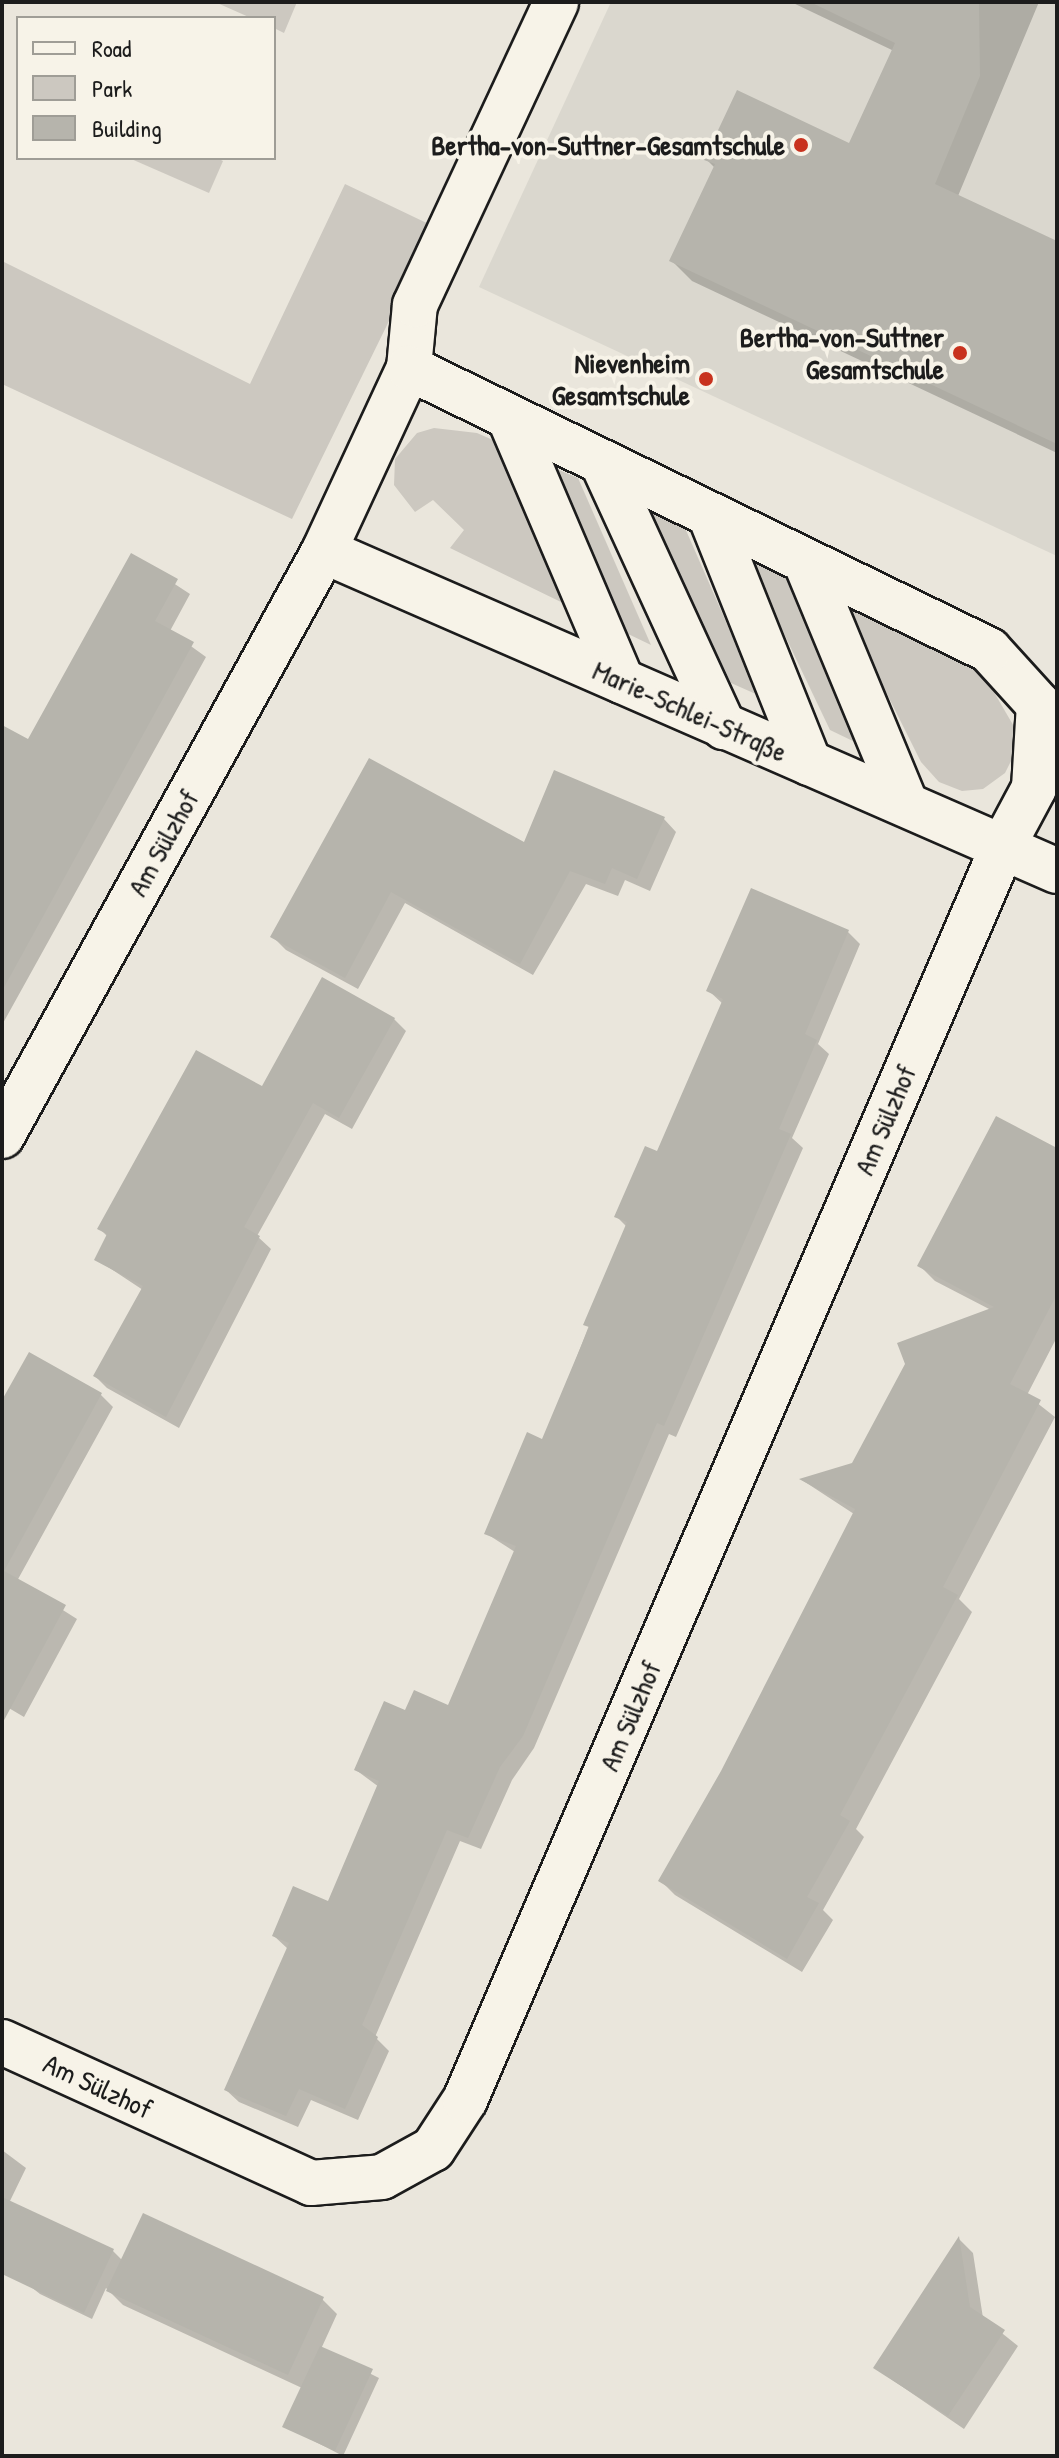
<!DOCTYPE html>
<html>
<head>
<meta charset="utf-8">
<style>
  body { margin:0 }
  #map { position:relative; width:1059px; height:2458px; overflow:hidden; background:#eae6dc; font-family:"Patrick Hand",sans-serif }
  div>[style] { position:absolute }
  [style*='--x'] { left:calc(var(--x)*1px); top:calc(var(--y)*1px); width:calc(var(--w)*1px); rotate:calc(var(--a)*1deg) }
  .built>* { inset:0; background:#dad7ce }
  .green>* { inset:0; background:#ccc8c0 }
  .shadow>* { inset:0; background:#0003 }
  .building>* { inset:0; background:#b6b4ac }
  .roads { filter:drop-shadow(2px 0 #1c1c1c) drop-shadow(-2px 0 #1c1c1c) drop-shadow(0 2px #1c1c1c) drop-shadow(0 -2px #1c1c1c) }
  .minor>* { height:44px; margin:-22px; padding:0 22px; transform-origin:22px; border-radius:22px; background:#f7f3e8 }
  .dots>* { width:22px; height:22px; translate:-50% -50%; box-sizing:border-box; border:4px solid #f7f3e8; border-radius:50% }
  span { translate:-50% -50%; white-space:nowrap; text-align:center; line-height:1.15; -webkit-text-stroke:8px #f7f3e8; paint-order:stroke }
  .poi-label { font-size:28px; color:#1c1c1c; font-weight:700 }
  .right { translate:-100% -50%; text-align:right }
  .street-label { font-size:28px; color:#1c1c1c }
  .frame { position:absolute; inset:0; border:4px solid #1c1c1c; pointer-events:none }
  .legend { position:absolute; left:16px; top:16px; width:260px; height:144px; box-sizing:border-box; background:#f7f3e8; border:2px solid #9f9d96; margin:0; padding:10px 14px; list-style:none; font-size:24px; color:#1c1c1c }
  .legend li { display:flex; align-items:center; gap:16px; height:40px }
  .legend b { width:40px; border:2px solid #9f9d96 }
</style>
</head>
<body>
<div id="map">
  <div class="built">
    <div style="clip-path:polygon(611px 2px,1057px 2px,1057px 556px,479px 287px)"></div>
  </div>
  <div class="green">
    <div style="clip-path:polygon(215px 2px,297px 2px,284px 33px,274px 28px,274px 18px,251px 18px)"></div>
    <div style="clip-path:polygon(129px 158px,217px 158px,223px 161px,209px 193px)"></div>
    <div style="clip-path:polygon(345px 184px,435px 227px,292px 519px,2px 384px,2px 261px,250px 384px)"></div>
    <div style="clip-path:polygon(434px 428px,477px 433px,493px 440px,563px 603px,450px 548px,464px 530px,433px 500px,415px 512px,394px 485px,395px 459px,417px 433px)"></div>
    <div style="clip-path:polygon(540px 462px,578px 478px,651px 645px,624px 632px)"></div>
    <div style="clip-path:polygon(648px 510px,685px 528px,758px 695px,731px 683px)"></div>
    <div style="clip-path:polygon(747px 556px,784px 573px,857px 743px,830px 730px)"></div>
    <div style="clip-path:polygon(839px 598px,947px 647px,984px 675px,1016px 730px,1014px 755px,1005px 773px,983px 789px,962px 791px,939px 782px,921px 762px)"></div>
  </div>
  <div class="shadow">
    <div style="clip-path:polygon(791px 2px,1039px 2px,958px 196px,1057px 243px,1057px 453px,692px 281px,672px 261px,715px 168px,706px 159px,850px 146px,894px 51px)"></div>
    <div style="clip-path:polygon(132px 556px,190px 594px,170px 631px,206px 657px,2px 1025px,2px 727px,29px 742px)"></div>
    <div style="clip-path:polygon(370px 761px,524px 845px,664px 819px,676px 832px,650px 891px,625px 880px,618px 896px,586px 884px,533px 975px,405px 903px,358px 989px,286px 950px,273px 937px)"></div>
    <div style="clip-path:polygon(848px 932px,860px 944px,818px 1044px,829px 1054px,792px 1138px,803px 1148px,676px 1437px,669px 1434px,534px 1748px,512px 1780px,481px 1849px,460px 1841px,375px 2037px,389px 2051px,358px 2120px,311px 2100px,298px 2127px,239px 2102px,226px 2090px,288px 1949px,274px 1936px,329px 1904px,379px 1787px,356px 1770px,406px 1712px,449px 1708px,515px 1552px,487px 1534px,544px 1442px,627px 1227px,616px 1216px,658px 1154px,723px 1004px,709px 991px)"></div>
    <div style="clip-path:polygon(394px 1019px,406px 1031px,352px 1129px,325px 1114px,257px 1236px,271px 1249px,179px 1428px,107px 1388px,95px 1376px,143px 1290px,96px 1259px,108px 1237px,100px 1229px,263px 1089px)"></div>
    <div style="clip-path:polygon(1057px 1151px,1057px 1337px,1027px 1395px,1055px 1417px,959px 1599px,972px 1612px,856px 1829px,864px 1837px,823px 1910px,833px 1920px,802px 1972px,675px 1895px,660px 1880px,723px 1772px,854px 1514px,802px 1480px,854px 1465px,991px 1310px,935px 1281px,920px 1266px)"></div>
    <div style="clip-path:polygon(101px 1395px,113px 1407px,17px 1581px,77px 1619px,24px 1717px,2px 1704px,2px 1404px)"></div>
    <div style="clip-path:polygon(2px 2150px,26px 2168px,9px 2203px,113px 2251px,123px 2261px,322px 2299px,337px 2314px,321px 2349px,379px 2378px,343px 2456px,285px 2426px,302px 2388px,123px 2305px,106px 2288px,92px 2319px,40px 2294px,2px 2264px)"></div>
    <div style="clip-path:polygon(959px 2239px,973px 2253px,983px 2318px,1018px 2346px,964px 2429px,875px 2368px)"></div>
  </div>
  <div class="building">
    <div style="clip-path:polygon(810px 2px,979px 2px,980px 76px,935px 184px,1057px 241px,1057px 444px,669px 261px,715px 164px,704px 160px,737px 90px,849px 143px,895px 43px)"></div>
    <div style="clip-path:polygon(131px 553px,178px 579px,155px 621px,194px 642px,2px 991px,2px 725px,28px 739px)"></div>
    <div style="clip-path:polygon(369px 758px,524px 842px,554px 770px,665px 817px,637px 879px,612px 868px,605px 884px,570px 871px,520px 964px,391px 892px,345px 978px,270px 937px)"></div>
    <div style="clip-path:polygon(751px 888px,849px 930px,805px 1034px,817px 1040px,779px 1129px,791px 1134px,664px 1426px,657px 1423px,523px 1736px,500px 1767px,468px 1838px,447px 1830px,362px 2025px,378px 2037px,345px 2109px,299px 2089px,286px 2116px,224px 2090px,289px 1943px,272px 1936px,293px 1886px,328px 1901px,379px 1781px,354px 1770px,384px 1701px,405px 1710px,414px 1690px,448px 1705px,516px 1546px,484px 1534px,527px 1432px,542px 1439px,589px 1327px,583px 1325px,627px 1222px,614px 1217px,645px 1146px,657px 1151px,723px 999px,706px 991px)"></div>
    <div style="clip-path:polygon(322px 977px,395px 1018px,339px 1118px,313px 1103px,244px 1227px,260px 1236px,166px 1417px,93px 1376px,143px 1286px,94px 1260px,107px 1234px,97px 1229px,196px 1050px,262px 1086px)"></div>
    <div style="clip-path:polygon(996px 1116px,1057px 1148px,1057px 1294px,1010px 1384px,1041px 1400px,943px 1587px,958px 1595px,840px 1815px,850px 1821px,807px 1897px,819px 1903px,787px 1959px,658px 1881px,721px 1771px,855px 1509px,799px 1479px,852px 1463px,905px 1364px,897px 1343px,994px 1307px,917px 1266px)"></div>
    <div style="clip-path:polygon(29px 1352px,102px 1393px,4px 1571px,66px 1605px,2px 1724px,2px 1400px)"></div>
    <div style="clip-path:polygon(2px 2197px,114px 2249px,84px 2313px,2px 2274px)"></div>
    <div style="clip-path:polygon(143px 2213px,324px 2297px,288px 2375px,106px 2291px)"></div>
    <div style="clip-path:polygon(959px 2236px,970px 2307px,1005px 2330px,948px 2416px,873px 2368px)"></div>
    <div style="clip-path:polygon(320px 2346px,373px 2369px,335px 2451px,282px 2427px)"></div>
  </div>
  <div class="roads">
    <div class="minor">
      <div style="--x:510;--y:419;--w:285;--a:66.9"></div>
      <div style="--x:602;--y:462;--w:292;--a:65.3"></div>
      <div style="--x:710;--y:515;--w:267;--a:68.2"></div>
      <div style="--x:324;--y:551;--w:800;--a:23.58"></div>
      <div style="--x:806;--y:563;--w:261;--a:67.5"></div>
      <div style="--x:2;--y:1136;--w:668;--a:-61.17"></div>
      <div style="--x:324;--y:551;--w:202;--a:-65.1"></div>
      <div style="--x:409;--y:368;--w:63;--a:-84.6"></div>
      <div style="--x:415;--y:305;--w:334;--a:-65"></div>
      <div style="--x:2;--y:2042;--w:340;--a:24.5"></div>
      <div style="--x:311;--y:2183;--w:71;--a:-4.8"></div>
      <div style="--x:382;--y:2177;--w:58;--a:-28.8"></div>
      <div style="--x:433;--y:2149;--w:59;--a:-56.9"></div>
      <div style="--x:465;--y:2100;--w:1365;--a:-66.78"></div>
      <div style="--x:1003;--y:846;--w:66;--a:-61.9"></div>
      <div style="--x:1034;--y:788;--w:83;--a:-86.6"></div>
      <div style="--x:1039;--y:705;--w:74;--a:-132.3"></div>
      <div style="--x:989;--y:650;--w:645;--a:-154.07"></div>
    </div>
  </div>
  <div class="dots">
    <div style="left:801px;top:145px;background:#c8321e"></div>
    <div style="left:960px;top:353px;background:#c8321e"></div>
    <div style="left:706px;top:379px;background:#c8321e"></div>
  </div>
  <div class="poi-label">
    <span class="right" style="left:785px;top:145px">Bertha-von-Suttner-Gesamtschule</span>
    <span class="right" style="left:944px;top:353px">Bertha-von-Suttner<br>Gesamtschule</span>
    <span class="right" style="left:690px;top:379px">Nievenheim<br>Gesamtschule</span>
  </div>
  <div class="street-label">
    <span style="left:690px;top:711px;rotate:24deg">Marie-Schlei-Straße</span>
    <span style="left:163px;top:843px;rotate:-61deg">Am Sülzhof</span>
    <span style="left:885px;top:1120px;rotate:-67deg">Am Sülzhof</span>
    <span style="left:630px;top:1716px;rotate:-67deg">Am Sülzhof</span>
    <span style="left:98px;top:2086px;rotate:25deg">Am Sülzhof</span>
  </div>
  <div class="frame"></div>
  <ul class="legend">
  <li><b style="height:10px;background:#f7f3e8"></b>Road</li>
  <li><b style="height:22px;background:#ccc8c0"></b>Park</li>
  <li><b style="height:22px;background:#b6b4ac"></b>Building</li>
  </ul>
</div>
</body>
</html>
